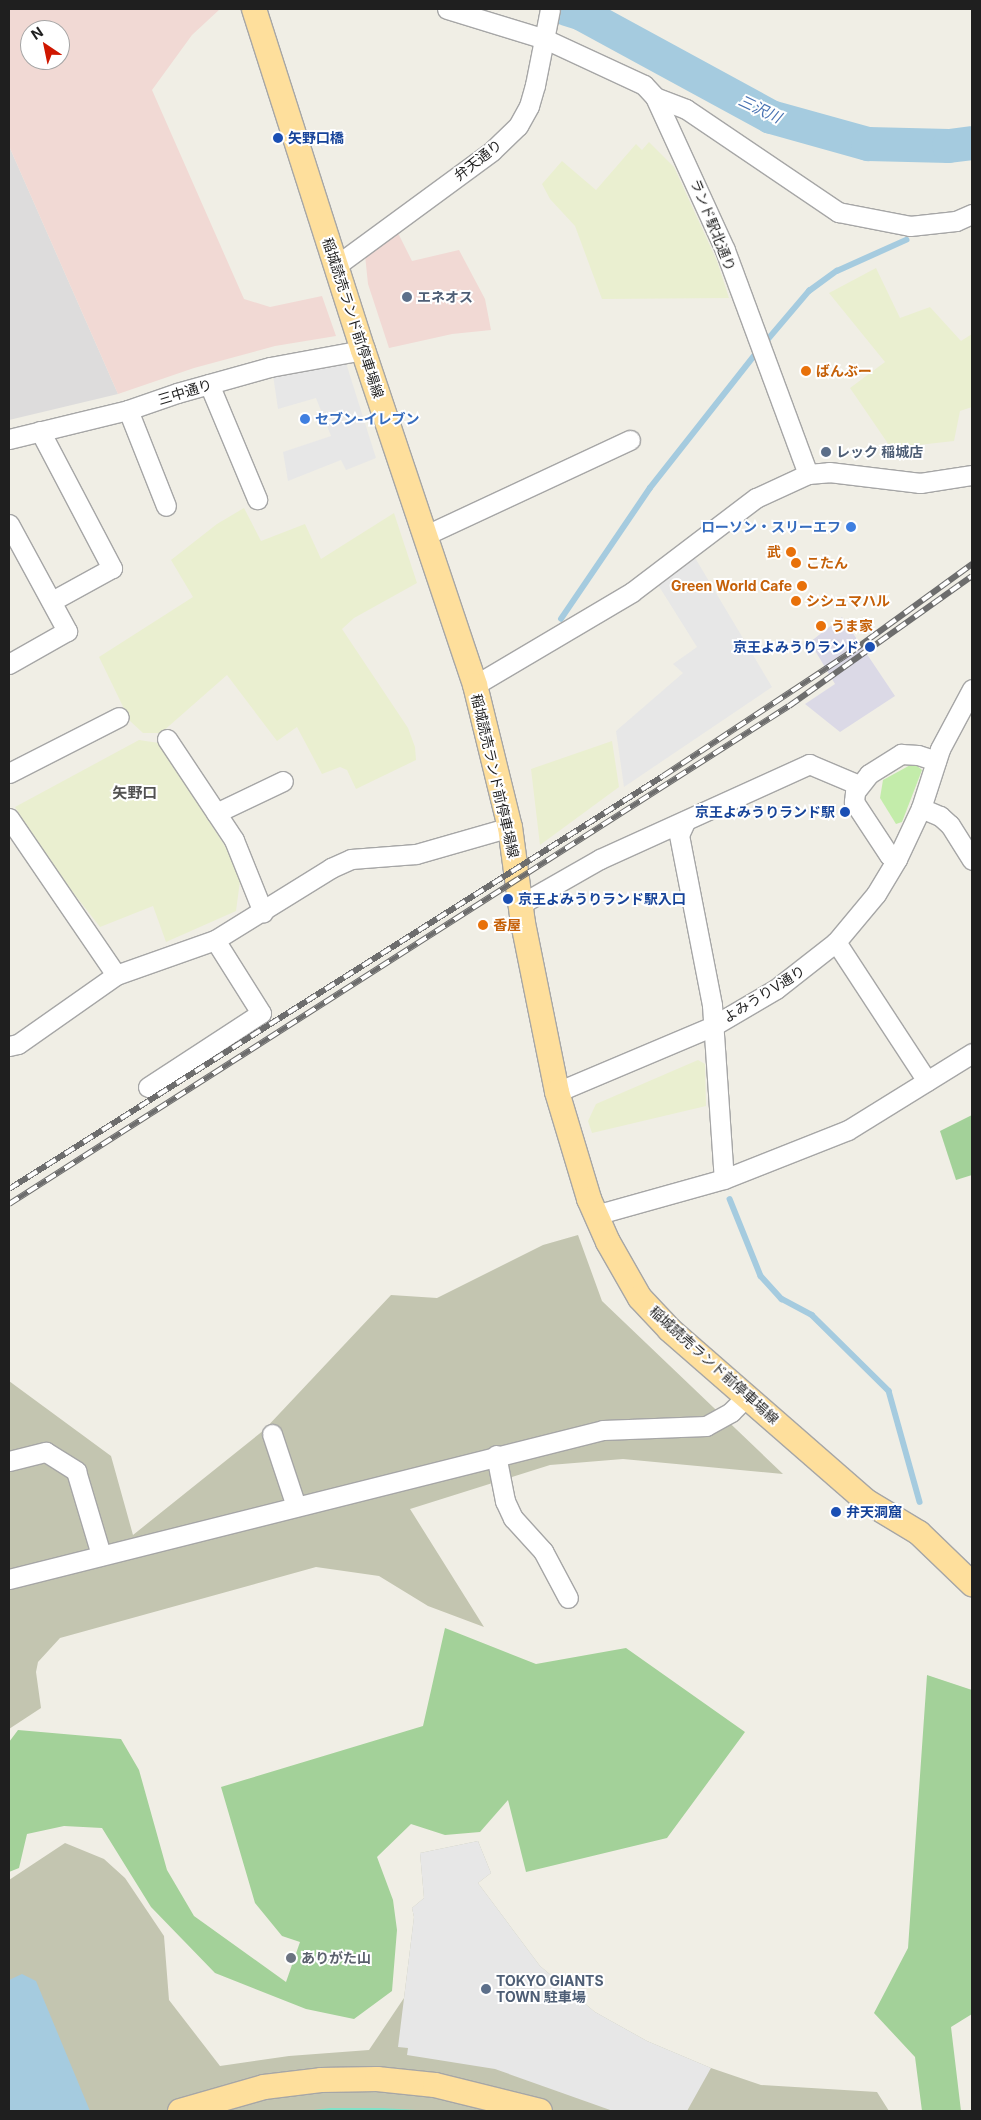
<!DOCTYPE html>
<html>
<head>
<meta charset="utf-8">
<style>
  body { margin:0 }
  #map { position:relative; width:981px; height:2120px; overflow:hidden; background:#f0eee5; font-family:Inter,"Noto Sans JP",sans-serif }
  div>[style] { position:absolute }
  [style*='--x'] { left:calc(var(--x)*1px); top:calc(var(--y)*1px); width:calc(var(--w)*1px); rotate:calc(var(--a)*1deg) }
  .residential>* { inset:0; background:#dddcdc }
  .commercial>* { inset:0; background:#f1d9d4 }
  .construction>* { inset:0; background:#c3c5b0 }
  .farmland>* { inset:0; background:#eaefd0 }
  .grass>* { inset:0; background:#c3ecaa }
  .forest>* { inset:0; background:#a3d199 }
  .pitch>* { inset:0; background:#81e1c7 }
  .parking>* { inset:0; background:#e7e7e7 }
  .plaza>* { inset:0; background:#dbd9e6 }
  .water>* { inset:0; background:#a5cbdf }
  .stream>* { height:5.5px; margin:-2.75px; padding:0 2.75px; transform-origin:2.75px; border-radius:2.75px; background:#a5cbdf }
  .river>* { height:34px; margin:-17px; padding:0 17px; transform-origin:17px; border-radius:17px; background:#a5cbdf }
  .roads { filter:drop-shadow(1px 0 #a6a6a6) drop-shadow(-1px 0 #a6a6a6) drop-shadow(0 1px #a6a6a6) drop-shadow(0 -1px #a6a6a6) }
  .minor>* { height:19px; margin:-9.5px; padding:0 9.5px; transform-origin:9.5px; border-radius:9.5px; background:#fff }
  .major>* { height:24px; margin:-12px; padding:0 12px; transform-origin:12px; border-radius:12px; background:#fedf9c }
  .rail>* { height:5.5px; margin-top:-2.75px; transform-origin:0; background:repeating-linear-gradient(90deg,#fff 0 11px,#6d6d6d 0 22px); box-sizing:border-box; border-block:1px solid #6d6d6d }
  .dots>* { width:14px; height:14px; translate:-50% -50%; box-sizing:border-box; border:2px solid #fff; border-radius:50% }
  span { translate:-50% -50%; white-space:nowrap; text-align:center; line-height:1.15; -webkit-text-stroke:4px #fff; paint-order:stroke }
  .transit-label { font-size:14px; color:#164399; font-weight:700 }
  .left { translate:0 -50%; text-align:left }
  .right { translate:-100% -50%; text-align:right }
  .street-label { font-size:14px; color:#1f1f1f }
  .service-label { font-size:14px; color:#4e5e75; font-weight:700 }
  .food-label { font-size:14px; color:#c56008; font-weight:700 }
  .shop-label { font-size:14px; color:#366cbe; font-weight:700 }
  .worship-label { font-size:14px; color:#5b616d; font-weight:700 }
  .water-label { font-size:15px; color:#4872b2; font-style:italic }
  .neighbourhood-label { font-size:15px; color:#525252; font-weight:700 }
  .frame { position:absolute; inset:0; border:10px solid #1f1f1f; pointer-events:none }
  .north { position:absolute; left:20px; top:20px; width:50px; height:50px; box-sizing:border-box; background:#fff; border:1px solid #a5a5a5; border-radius:50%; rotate:326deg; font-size:14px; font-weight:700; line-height:20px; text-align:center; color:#1f1f1f }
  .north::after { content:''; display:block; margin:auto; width:18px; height:22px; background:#cf1700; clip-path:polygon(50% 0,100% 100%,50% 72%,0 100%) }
</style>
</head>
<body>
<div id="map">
  <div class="residential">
    <div style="clip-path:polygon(9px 146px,118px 394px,9px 420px)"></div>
  </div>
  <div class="commercial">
    <div style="clip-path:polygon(evenodd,9px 9px,220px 9px,192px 35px,152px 90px,244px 299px,270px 307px,322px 296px,336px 336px,275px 346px,194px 368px,118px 394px,9px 146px,9px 9px,30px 30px,60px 30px,60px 60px,30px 60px,30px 30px)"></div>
    <div style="clip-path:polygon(397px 231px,412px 261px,459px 250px,485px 299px,491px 330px,452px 334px,389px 348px,368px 284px,365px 255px)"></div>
  </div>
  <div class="construction">
    <div style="clip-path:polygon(578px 1235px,602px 1301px,783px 1474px,623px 1459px,550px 1465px,410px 1509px,484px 1627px,428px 1606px,379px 1576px,316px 1567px,60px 1638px,38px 1662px,36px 1672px,41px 1708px,9px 1729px,9px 1381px,111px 1456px,133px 1535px,264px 1430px,391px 1295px,437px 1298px,543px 1245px)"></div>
    <div style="clip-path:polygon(478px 1841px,491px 1873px,478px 1883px,540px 1966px,595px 2012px,647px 2041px,711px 2068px,761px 2085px,877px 2092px,889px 2111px,9px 2111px,9px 1880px,65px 1843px,104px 1859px,125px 1878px,164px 1936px,169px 2000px,220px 2066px,289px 2056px,369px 2050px,404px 1998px,414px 1917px,412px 1908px,424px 1898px,420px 1853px)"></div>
  </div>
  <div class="farmland">
    <div style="clip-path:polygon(649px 142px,674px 167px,717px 261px,729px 298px,602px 299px,575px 226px,550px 199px,542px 184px,562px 161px,596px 190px,636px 144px,642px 150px)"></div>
    <div style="clip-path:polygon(876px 268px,900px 318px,930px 307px,961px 341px,972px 334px,972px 407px,960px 411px,954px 441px,891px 448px,850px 388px,885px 362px,829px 293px)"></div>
    <div style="clip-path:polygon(244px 508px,261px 541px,305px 524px,321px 559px,394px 513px,417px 583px,354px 618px,342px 629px,408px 728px,415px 747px,416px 760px,356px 789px,347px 770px,340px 767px,322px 774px,297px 727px,277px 741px,227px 675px,161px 733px,143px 733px,130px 721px,99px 657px,193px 597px,171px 560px,217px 524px)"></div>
    <div style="clip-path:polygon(139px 740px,159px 743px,232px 857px,240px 881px,236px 911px,166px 942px,153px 906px,100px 927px,50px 863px,15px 807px)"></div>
    <div style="clip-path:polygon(612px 741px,619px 787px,540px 845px,531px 769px)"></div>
    <div style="clip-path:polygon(698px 1060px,705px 1064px,706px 1106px,592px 1133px,588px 1121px,596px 1104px)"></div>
  </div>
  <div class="grass">
    <div style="clip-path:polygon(914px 763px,922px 770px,902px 822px,896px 824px,880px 798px,883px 780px)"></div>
  </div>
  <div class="forest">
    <div style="clip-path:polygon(972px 1115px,972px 1175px,956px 1180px,940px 1131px)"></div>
    <div style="clip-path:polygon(445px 1628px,536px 1664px,626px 1648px,745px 1732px,667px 1838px,526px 1872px,508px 1800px,480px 1832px,445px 1835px,411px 1824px,377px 1857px,393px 1900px,397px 1930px,392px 1991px,354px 2019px,306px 2009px,215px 1973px,151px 1907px,102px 1828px,64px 1826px,27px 1834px,19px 1868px,9px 1872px,9px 1742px,18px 1730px,121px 1739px,139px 1770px,167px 1870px,194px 1916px,286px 1982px,300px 1942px,282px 1936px,255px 1903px,221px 1787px,423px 1726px)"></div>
    <div style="clip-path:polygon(927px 1675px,972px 1690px,972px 2014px,951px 2027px,961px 2111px,922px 2111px,915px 2057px,874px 2013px,908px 1948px)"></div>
  </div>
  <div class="pitch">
    <div style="clip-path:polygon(330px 2108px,382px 2108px,433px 2111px,305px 2111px)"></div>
  </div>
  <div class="parking">
    <div style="clip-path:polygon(346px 363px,376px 458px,346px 470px,341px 460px,288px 481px,283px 452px,331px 436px,316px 398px,278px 409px,273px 375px)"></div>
    <div style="clip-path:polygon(691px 551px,772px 687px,624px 787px,616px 731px,683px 673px,673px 664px,697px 647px,655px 580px)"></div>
    <div style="clip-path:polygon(478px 1841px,491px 1873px,478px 1883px,540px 1966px,595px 2012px,647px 2041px,711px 2068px,687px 2111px,613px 2111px,495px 2069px,407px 2055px,408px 2048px,398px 2047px,414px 1917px,412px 1908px,424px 1898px,420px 1853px)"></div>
  </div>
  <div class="plaza">
    <div style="clip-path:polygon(842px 617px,895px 696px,840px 732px,805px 704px,835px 684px,810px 642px)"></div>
  </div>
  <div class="water">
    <div style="clip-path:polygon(22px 1974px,36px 1981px,90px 2111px,9px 2111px,9px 1980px)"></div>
  </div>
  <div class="stream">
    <div style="--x:764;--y:344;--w:70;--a:-49.7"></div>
    <div style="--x:809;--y:291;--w:34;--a:-36"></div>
    <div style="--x:837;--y:271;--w:76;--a:-24.2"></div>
    <div style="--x:561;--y:619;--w:158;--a:-55.8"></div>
    <div style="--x:650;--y:488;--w:174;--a:-51.8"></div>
    <div style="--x:730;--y:1199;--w:83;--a:68.1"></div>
    <div style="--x:761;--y:1276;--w:31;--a:48"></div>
    <div style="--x:782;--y:1299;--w:34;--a:28"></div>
    <div style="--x:812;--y:1315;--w:108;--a:44.6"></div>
    <div style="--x:889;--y:1391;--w:115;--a:74.4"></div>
  </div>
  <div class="river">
    <div style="--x:567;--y:9;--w:16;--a:18"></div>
    <div style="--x:582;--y:14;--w:215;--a:28.6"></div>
    <div style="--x:771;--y:117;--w:101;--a:15.6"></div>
    <div style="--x:868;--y:144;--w:81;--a:1.4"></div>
    <div style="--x:949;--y:146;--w:23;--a:-7"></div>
  </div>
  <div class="roads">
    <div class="minor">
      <div style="--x:447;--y:9;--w:102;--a:17"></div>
      <div style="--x:545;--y:39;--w:109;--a:24.9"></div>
      <div style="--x:644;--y:85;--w:16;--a:47"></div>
      <div style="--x:655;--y:97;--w:168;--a:65.4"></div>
      <div style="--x:725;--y:250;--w:239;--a:69.7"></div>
      <div style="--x:655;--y:97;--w:33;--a:21"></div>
      <div style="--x:686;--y:109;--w:184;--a:34.1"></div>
      <div style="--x:838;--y:212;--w:73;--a:11"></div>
      <div style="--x:910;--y:226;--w:46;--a:-6.2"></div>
      <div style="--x:956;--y:221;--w:17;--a:-24"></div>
      <div style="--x:337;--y:265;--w:192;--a:-36.3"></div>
      <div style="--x:492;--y:151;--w:36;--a:-44"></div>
      <div style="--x:518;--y:126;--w:23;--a:-61"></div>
      <div style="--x:529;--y:106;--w:22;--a:-74"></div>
      <div style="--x:535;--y:85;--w:77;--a:-78.8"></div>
      <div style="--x:209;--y:384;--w:125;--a:67.3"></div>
      <div style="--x:128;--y:410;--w:103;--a:68.4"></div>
      <div style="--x:40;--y:431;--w:155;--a:62.3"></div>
      <div style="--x:112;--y:568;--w:68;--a:151.2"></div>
      <div style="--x:9;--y:439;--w:122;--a:-13.7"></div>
      <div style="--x:128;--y:410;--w:52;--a:-19.1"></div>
      <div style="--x:177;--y:393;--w:97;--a:-15.6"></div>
      <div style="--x:270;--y:367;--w:95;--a:-10.4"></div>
      <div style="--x:9;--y:524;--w:122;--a:61.5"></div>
      <div style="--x:67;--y:631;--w:67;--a:150.4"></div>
      <div style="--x:426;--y:535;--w:225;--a:-25"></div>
      <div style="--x:475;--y:685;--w:182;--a:-30.6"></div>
      <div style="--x:632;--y:592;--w:156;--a:-37.2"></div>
      <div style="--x:756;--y:498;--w:57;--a:-24.8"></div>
      <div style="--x:808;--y:474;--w:21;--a:-5"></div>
      <div style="--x:829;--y:472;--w:92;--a:6.9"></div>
      <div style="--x:920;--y:483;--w:53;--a:-8.7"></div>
      <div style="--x:167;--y:739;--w:121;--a:56.4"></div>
      <div style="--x:234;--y:840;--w:78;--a:68.1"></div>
      <div style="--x:9;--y:773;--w:123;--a:-27"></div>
      <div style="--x:921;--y:808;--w:21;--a:23"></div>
      <div style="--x:940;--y:816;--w:13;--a:42"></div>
      <div style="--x:950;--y:825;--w:41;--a:57.8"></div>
      <div style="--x:216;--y:813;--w:74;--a:-25.5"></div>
      <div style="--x:9;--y:818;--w:190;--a:55.7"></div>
      <div style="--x:685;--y:822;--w:14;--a:115"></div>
      <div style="--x:679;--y:835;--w:173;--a:79"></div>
      <div style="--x:712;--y:1005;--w:174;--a:86.1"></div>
      <div style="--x:897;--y:859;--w:9;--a:-153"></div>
      <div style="--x:889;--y:855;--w:64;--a:-123.4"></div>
      <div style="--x:854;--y:802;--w:10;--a:-84"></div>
      <div style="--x:855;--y:792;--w:23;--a:-52"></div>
      <div style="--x:869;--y:774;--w:38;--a:-32"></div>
      <div style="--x:901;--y:754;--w:17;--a:3"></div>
      <div style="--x:918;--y:755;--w:19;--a:18"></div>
      <div style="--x:521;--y:904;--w:91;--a:-29.7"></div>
      <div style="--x:600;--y:859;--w:230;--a:-24.4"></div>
      <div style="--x:809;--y:764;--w:54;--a:22.8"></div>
      <div style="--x:836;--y:942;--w:166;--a:56.8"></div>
      <div style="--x:9;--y:1046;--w:9;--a:-13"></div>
      <div style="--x:18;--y:1044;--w:120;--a:-35.1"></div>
      <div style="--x:116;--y:975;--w:105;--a:-19.5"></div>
      <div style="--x:215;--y:940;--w:137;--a:-31.8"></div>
      <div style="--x:331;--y:868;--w:22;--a:-24"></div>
      <div style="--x:351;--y:859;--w:65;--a:-4.4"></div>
      <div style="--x:416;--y:854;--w:98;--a:-16"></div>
      <div style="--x:148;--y:1087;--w:135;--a:-33.2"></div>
      <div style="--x:261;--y:1013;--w:86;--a:-122.2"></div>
      <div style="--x:557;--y:1092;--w:169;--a:-22.9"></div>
      <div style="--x:713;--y:1026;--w:73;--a:-30.4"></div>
      <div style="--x:776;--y:989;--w:76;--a:-38.1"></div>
      <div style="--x:836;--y:942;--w:62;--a:-50.2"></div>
      <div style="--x:876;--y:894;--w:41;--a:-59"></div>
      <div style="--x:897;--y:859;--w:56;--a:-64.8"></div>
      <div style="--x:921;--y:808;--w:62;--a:-72.1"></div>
      <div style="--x:940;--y:749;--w:68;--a:-61.9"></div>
      <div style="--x:595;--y:1215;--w:134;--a:-15.6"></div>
      <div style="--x:724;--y:1179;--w:133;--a:-21.6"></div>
      <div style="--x:848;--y:1130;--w:146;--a:-31.8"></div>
      <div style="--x:272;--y:1434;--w:76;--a:71.6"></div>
      <div style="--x:496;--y:1455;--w:47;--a:78.9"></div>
      <div style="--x:505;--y:1501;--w:19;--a:65"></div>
      <div style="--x:513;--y:1518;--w:45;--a:47.7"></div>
      <div style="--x:543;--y:1551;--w:53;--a:62"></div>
      <div style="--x:9;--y:1461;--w:38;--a:-14"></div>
      <div style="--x:46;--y:1452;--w:36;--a:32"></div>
      <div style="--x:76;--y:1471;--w:88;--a:73.4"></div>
      <div style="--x:9;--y:1579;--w:612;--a:-14.08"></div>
      <div style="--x:603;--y:1430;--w:103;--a:-2.2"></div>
      <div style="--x:706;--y:1426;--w:29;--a:-29"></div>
      <div style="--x:731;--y:1412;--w:23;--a:-45"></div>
    </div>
    <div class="major">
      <div style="--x:254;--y:9;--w:358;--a:72.3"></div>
      <div style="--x:363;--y:350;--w:353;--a:71.5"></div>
      <div style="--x:475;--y:685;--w:146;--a:76.2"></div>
      <div style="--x:510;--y:827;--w:97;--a:82.3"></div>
      <div style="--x:523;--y:923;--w:172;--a:78.6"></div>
      <div style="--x:557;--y:1092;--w:112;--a:73.3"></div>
      <div style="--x:589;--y:1199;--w:47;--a:66.2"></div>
      <div style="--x:608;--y:1242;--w:64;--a:60.3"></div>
      <div style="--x:640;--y:1298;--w:44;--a:46.8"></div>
      <div style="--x:670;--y:1330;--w:260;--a:41.1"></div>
      <div style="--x:866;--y:1501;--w:62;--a:31.1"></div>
      <div style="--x:919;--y:1533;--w:74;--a:43.9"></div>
      <div style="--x:180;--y:2111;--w:87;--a:-15.9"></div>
      <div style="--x:264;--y:2087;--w:57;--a:-7"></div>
      <div style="--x:321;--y:2080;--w:56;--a:-1"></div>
      <div style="--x:377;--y:2079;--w:58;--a:5.9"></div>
      <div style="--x:435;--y:2085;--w:108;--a:13.9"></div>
    </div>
  </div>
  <div class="rail">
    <div style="--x:9;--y:1189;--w:773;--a:-32.27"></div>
    <div style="--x:663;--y:776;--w:225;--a:-33.4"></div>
    <div style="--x:851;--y:652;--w:150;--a:-36"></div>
    <div style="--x:9;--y:1204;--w:925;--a:-32.56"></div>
    <div style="--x:789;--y:706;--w:224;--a:-35.4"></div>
  </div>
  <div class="dots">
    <div style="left:278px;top:138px;background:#1a4fb4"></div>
    <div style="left:407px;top:297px;background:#5c6f8a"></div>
    <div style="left:806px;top:371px;background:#e8710a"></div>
    <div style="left:305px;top:419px;background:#3f7fe0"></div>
    <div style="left:826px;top:452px;background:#5c6f8a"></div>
    <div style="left:851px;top:527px;background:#3f7fe0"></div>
    <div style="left:791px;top:552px;background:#e8710a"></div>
    <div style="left:796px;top:563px;background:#e8710a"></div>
    <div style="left:802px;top:586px;background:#e8710a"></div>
    <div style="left:796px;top:601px;background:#e8710a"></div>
    <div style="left:821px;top:626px;background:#e8710a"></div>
    <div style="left:870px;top:647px;background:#1a4fb4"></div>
    <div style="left:845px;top:812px;background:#1a4fb4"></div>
    <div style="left:508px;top:899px;background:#1a4fb4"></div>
    <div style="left:483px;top:925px;background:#e8710a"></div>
    <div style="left:836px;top:1512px;background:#1a4fb4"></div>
    <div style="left:291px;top:1958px;background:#6b7280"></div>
    <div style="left:486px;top:1989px;background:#5c6f8a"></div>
  </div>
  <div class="transit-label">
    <span class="left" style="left:288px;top:138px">矢野口橋</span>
    <span class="right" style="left:859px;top:647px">京王よみうりランド</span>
    <span class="right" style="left:835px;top:812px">京王よみうりランド駅</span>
    <span class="left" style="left:518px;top:899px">京王よみうりランド駅入口</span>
    <span class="left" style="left:846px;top:1512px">弁天洞窟</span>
  </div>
  <div class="street-label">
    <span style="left:478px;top:160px;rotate:-38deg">弁天通り</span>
    <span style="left:713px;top:225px;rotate:68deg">ランド駅北通り</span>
    <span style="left:353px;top:318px;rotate:72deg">稲城読売ランド前停車場線</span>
    <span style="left:185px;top:392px;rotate:-17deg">三中通り</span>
    <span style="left:495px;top:776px;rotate:77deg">稲城読売ランド前停車場線</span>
    <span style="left:764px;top:994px;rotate:-32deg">よみうりV通り</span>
    <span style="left:714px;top:1365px;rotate:42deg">稲城読売ランド前停車場線</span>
  </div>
  <div class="service-label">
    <span class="left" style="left:417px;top:297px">エネオス</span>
    <span class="left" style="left:836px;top:452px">レック 稲城店</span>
    <span class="left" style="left:496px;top:1989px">TOKYO GIANTS<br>TOWN 駐車場</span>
  </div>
  <div class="food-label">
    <span class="left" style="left:816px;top:371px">ばんぶー</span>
    <span class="right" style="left:781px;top:552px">武</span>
    <span class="left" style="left:806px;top:563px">こたん</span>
    <span class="right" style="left:792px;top:586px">Green World Cafe</span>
    <span class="left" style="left:806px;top:601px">シシュマハル</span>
    <span class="left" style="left:831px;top:626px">うま家</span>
    <span class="left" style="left:493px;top:925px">香屋</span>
  </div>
  <div class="shop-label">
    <span class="left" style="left:315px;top:419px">セブン-イレブン</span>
    <span class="right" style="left:841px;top:527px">ローソン・スリーエフ</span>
  </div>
  <div class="worship-label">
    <span class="left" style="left:301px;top:1958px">ありがた山</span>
  </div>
  <div class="water-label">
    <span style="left:760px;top:109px;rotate:25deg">三沢川</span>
  </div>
  <div class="neighbourhood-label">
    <span style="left:135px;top:793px">矢野口</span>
  </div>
  <div class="frame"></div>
  <div class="north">N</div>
</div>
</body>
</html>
